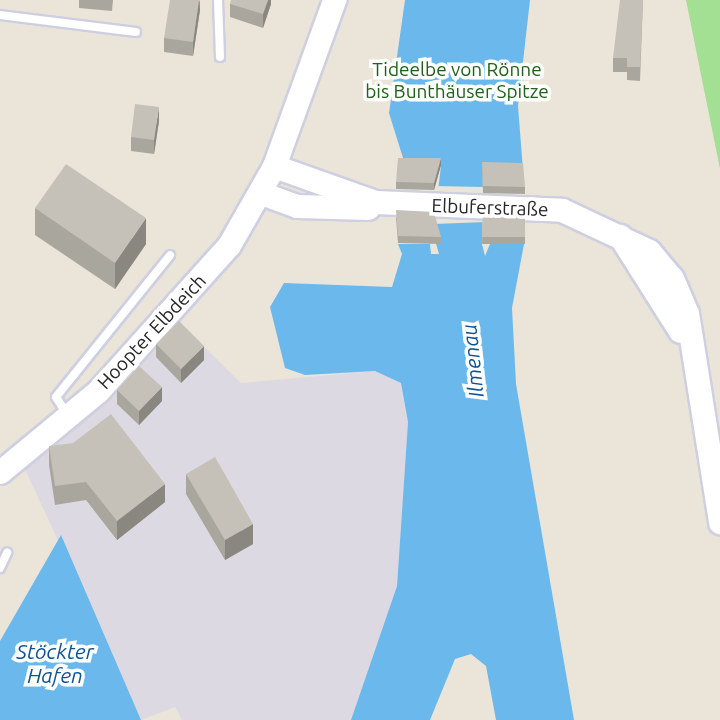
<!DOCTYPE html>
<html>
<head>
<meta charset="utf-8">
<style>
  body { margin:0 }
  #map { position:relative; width:720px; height:720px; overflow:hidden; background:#eae5d8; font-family:Ubuntu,sans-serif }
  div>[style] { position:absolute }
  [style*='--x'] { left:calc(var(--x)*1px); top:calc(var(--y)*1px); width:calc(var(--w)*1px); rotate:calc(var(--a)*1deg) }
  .industrial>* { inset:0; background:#ddd9e2 }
  .green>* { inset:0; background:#a4e094 }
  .water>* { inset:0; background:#6bb8ec }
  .pier>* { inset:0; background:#eae5d8 }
  .roads { filter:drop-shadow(2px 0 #cecfe0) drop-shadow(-2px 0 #cecfe0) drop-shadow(0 2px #cecfe0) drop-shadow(0 -2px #cecfe0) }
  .lane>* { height:8px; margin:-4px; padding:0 4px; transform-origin:4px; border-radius:4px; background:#fff }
  .secondary>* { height:23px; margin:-11.5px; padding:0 11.5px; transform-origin:11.5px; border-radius:11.5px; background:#fff }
  .wall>* { inset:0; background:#a9a69e }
  .shaded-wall>* { inset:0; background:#8a8781 }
  .building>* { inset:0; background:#c5c1b8 }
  span { translate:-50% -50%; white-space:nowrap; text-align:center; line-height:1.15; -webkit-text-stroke:7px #fff; paint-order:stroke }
  .park-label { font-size:19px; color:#1f611a }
  .street-label { font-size:19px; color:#272727 }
  .water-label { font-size:21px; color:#0f5393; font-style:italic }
</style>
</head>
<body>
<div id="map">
  <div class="industrial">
    <div style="clip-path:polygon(181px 324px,241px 383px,375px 371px,401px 382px,408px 422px,397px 586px,351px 720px,182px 720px,175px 707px,141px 720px,23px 465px,109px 397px)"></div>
  </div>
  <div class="green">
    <div style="clip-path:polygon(686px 0,720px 0,720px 169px)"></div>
  </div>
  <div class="water">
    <div style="clip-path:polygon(405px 0,530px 0,518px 106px,523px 170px,483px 162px,482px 244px,485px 256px,490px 244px,524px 244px,512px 308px,516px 384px,574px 720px,496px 720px,486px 666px,471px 654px,455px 659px,430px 720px,351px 720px,397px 586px,408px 422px,401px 383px,375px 371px,305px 375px,285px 368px,270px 307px,284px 283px,392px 287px,402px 254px,398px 244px,430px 244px,431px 254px,439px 254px,433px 233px,441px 166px,403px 158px,389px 113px)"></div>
    <div style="clip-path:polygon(61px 535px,141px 720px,0 720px,0 641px)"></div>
  </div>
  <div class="pier">
    <div style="clip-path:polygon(434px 186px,483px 187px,486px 222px,434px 224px)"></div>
  </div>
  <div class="roads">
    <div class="lane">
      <div style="--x:218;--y:0;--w:57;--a:88"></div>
      <div style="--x:0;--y:15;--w:137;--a:7.1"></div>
      <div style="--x:67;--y:414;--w:20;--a:-123"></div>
      <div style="--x:56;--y:397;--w:182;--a:-51.2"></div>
      <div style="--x:0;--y:568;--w:17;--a:-65"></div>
    </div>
    <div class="secondary">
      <div style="--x:274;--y:166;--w:107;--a:19.6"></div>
      <div style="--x:375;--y:202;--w:187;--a:2.4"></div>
      <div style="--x:562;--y:210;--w:96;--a:25.2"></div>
      <div style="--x:649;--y:251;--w:35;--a:50"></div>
      <div style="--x:672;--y:278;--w:38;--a:67"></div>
      <div style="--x:687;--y:313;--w:212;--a:81"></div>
      <div style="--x:261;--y:193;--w:38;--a:20"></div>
      <div style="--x:297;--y:206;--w:71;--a:1.6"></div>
      <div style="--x:620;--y:236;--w:112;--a:57.7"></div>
      <div style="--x:0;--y:472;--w:127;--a:-39.6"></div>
      <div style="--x:98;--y:391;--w:196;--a:-48.1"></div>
      <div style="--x:229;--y:245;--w:91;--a:-60.3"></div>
      <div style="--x:274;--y:166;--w:177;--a:-70.1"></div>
    </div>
  </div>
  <div class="wall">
    <div style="clip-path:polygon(79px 0,113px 0,112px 11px,79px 8px)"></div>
    <div style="clip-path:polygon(200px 0,200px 10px,193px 56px,164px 52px,164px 38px)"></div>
    <div style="clip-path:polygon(271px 0,271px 4px,263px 28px,230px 17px,230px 4px)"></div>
    <div style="clip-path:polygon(643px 0,640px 81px,627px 80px,627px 72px,613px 72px,613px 58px)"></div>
    <div style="clip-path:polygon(159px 121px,154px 154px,131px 151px,131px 137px)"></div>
    <div style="clip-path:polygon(482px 162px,525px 187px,525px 194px,483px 193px)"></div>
    <div style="clip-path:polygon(441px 165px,434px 190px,396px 189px,396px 182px)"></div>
    <div style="clip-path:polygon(35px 208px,146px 244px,115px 289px,35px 235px)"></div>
    <div style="clip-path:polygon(483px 215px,525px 215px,525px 244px,482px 244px)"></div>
    <div style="clip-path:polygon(396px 217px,441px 237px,441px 244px,398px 243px)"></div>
    <div style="clip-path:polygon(156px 344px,204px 360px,181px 383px,156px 357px)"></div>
    <div style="clip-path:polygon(117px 390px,162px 401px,139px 425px,117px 404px)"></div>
    <div style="clip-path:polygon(49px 446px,165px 502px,117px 540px,86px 500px,55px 505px,49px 465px)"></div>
    <div style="clip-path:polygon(186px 474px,253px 544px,225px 560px,186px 494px)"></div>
  </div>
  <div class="shaded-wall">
    <div style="clip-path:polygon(199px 0,200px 10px,193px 56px,193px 42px)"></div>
    <div style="clip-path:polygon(268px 0,271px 0,271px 4px,263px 28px,263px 14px)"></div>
    <div style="clip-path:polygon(159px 107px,159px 121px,154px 154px,154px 140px)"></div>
    <div style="clip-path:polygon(441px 158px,441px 165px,434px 190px,434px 183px)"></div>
    <div style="clip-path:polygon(146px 218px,146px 244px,115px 289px,115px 263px)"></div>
    <div style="clip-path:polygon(204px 346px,204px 360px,181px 383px,181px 369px)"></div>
    <div style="clip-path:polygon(162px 387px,162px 401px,139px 425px,139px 411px)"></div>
    <div style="clip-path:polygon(165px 484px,165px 502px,117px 540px,117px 521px)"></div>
    <div style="clip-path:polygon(253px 524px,253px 544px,225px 560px,225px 540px)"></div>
  </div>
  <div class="building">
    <div style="clip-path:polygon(170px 0,199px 0,193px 42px,164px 38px)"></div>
    <div style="clip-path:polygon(231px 0,268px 0,263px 14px,230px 4px)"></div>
    <div style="clip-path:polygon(620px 0,643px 0,640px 67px,627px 67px,627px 58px,613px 58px)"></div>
    <div style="clip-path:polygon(135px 104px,159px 107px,154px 140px,131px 137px)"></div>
    <div style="clip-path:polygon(398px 158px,441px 158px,434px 183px,396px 182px)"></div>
    <div style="clip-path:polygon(482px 162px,523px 163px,525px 187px,483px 186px)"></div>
    <div style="clip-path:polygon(66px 164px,146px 218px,115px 263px,35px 208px)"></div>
    <div style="clip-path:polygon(396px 210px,434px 212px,441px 237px,398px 236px)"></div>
    <div style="clip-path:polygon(483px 215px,525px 215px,525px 237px,482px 237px)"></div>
    <div style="clip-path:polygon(179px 321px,204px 346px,181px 369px,156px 344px)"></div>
    <div style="clip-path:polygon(139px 366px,162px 387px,139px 411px,117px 390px)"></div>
    <div style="clip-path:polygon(111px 414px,165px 484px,117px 521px,86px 482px,55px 486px,49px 446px,73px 443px)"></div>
    <div style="clip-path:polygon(215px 457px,253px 524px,225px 540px,186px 474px)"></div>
  </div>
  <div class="park-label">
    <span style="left:457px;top:81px">Tideelbe von Rönne<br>bis Bunthäuser Spitze</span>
  </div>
  <div class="street-label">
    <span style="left:490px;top:208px;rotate:2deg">Elbuferstraße</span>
    <span style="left:152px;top:332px;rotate:-47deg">Hoopter Elbdeich</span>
  </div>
  <div class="water-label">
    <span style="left:472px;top:361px;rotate:-96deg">Ilmenau</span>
    <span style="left:55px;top:663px">Stöckter<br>Hafen</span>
  </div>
</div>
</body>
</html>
